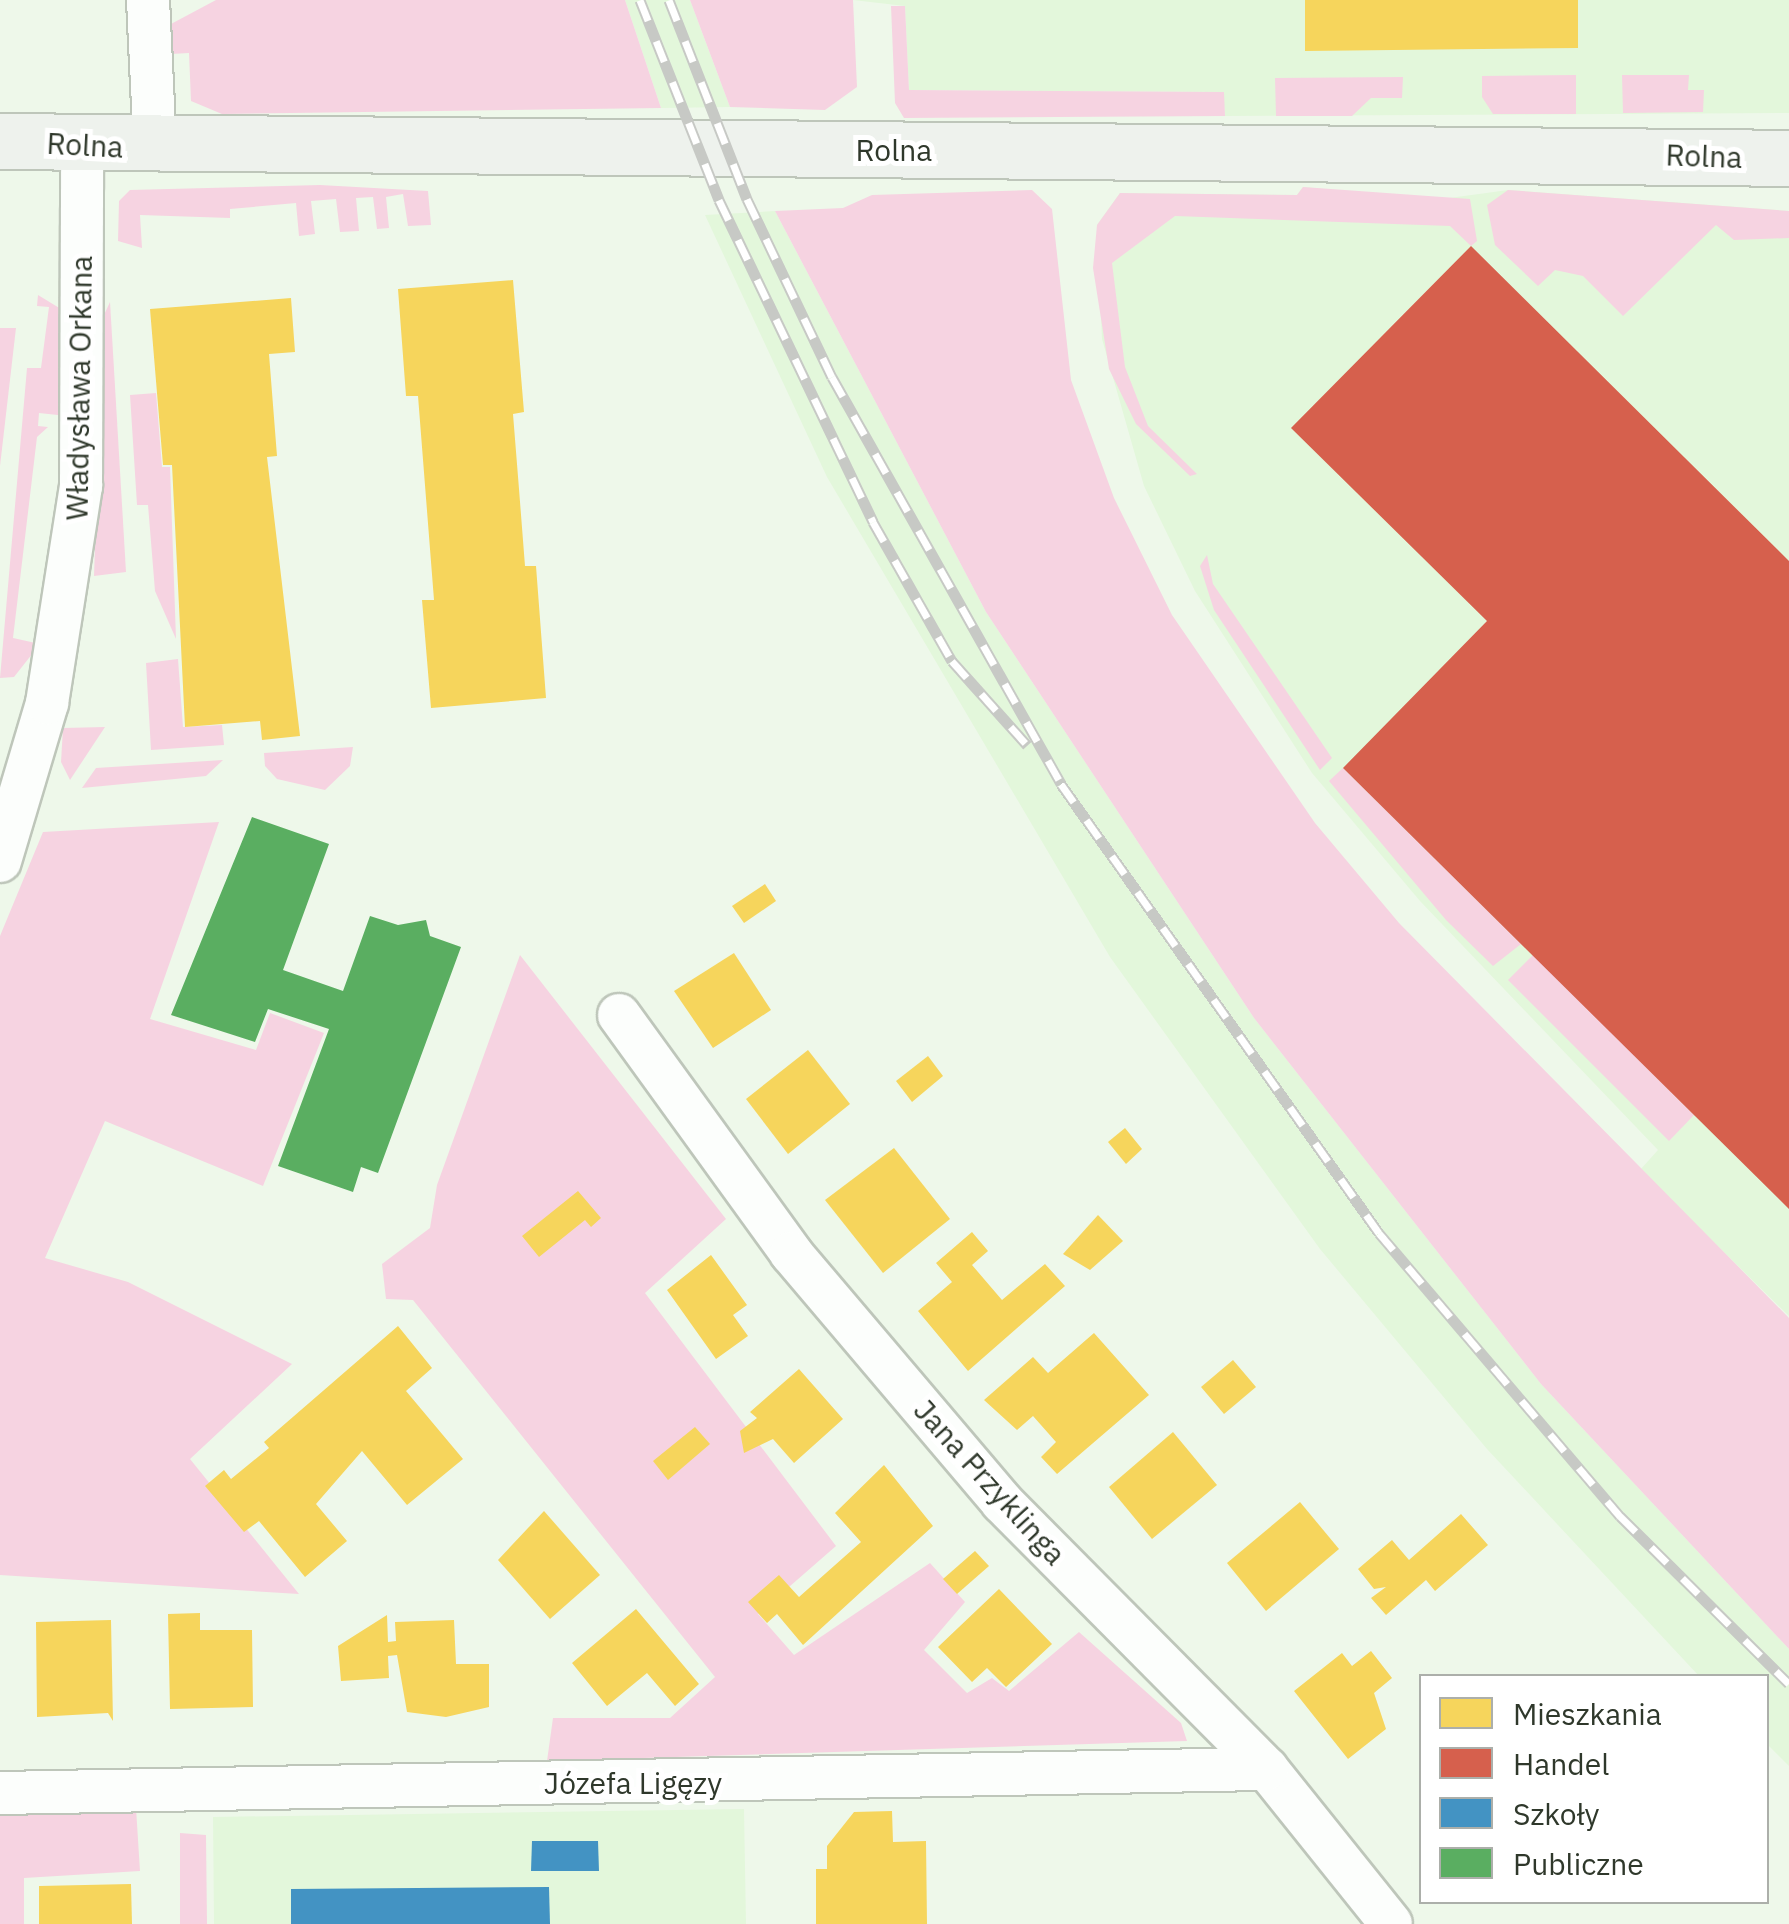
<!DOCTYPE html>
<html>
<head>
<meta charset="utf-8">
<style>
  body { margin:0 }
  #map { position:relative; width:1789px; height:1924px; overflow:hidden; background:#eef8ea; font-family:"IBM Plex Sans",sans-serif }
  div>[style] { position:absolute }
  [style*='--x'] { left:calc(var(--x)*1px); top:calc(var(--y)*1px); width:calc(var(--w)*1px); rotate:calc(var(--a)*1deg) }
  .built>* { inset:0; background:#e3f7db }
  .green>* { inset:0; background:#f6d3e1 }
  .homes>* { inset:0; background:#f6d55c }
  .shops>* { inset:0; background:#d6604d }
  .schools>* { inset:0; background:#4393c3 }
  .public>* { inset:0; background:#5aae61 }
  .roads { filter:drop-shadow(2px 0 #bec6ba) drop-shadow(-2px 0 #bec6ba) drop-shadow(0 2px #bec6ba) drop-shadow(0 -2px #bec6ba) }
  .street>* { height:42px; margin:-21px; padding:0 21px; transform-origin:21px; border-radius:21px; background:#fcfefc }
  .secondary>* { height:55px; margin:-27.5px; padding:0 27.5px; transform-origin:27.5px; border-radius:27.5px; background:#eef2ed }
  .rail>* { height:11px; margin-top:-5.5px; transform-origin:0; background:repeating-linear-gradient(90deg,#fff 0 22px,#c7c9c5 0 44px); box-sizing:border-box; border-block:2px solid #c7c9c5 }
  span { translate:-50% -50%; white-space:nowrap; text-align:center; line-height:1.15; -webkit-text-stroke:10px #fff; paint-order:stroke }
  .street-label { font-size:30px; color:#2f382b }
  .legend { position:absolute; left:1419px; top:1674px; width:350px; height:230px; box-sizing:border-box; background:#fff; border:2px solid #acafaa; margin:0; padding:12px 18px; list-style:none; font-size:30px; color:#2f382b }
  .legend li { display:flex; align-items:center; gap:20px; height:50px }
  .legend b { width:50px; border:2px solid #acafaa }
</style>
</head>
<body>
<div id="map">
  <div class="built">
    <div style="clip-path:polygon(625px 0,690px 0,730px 107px,661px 108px)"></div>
    <div style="clip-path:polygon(853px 0,1789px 0,1789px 113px,1225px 116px,1223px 92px,909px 90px,905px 6px)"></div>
    <div style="clip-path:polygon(1303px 187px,1435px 200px,1508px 190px,1789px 211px,1789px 1316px,1640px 1170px,1658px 1150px,1420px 901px,1312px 773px,1195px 591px,1144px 486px,1102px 339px,1097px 225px,1120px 193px,1297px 195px)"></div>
    <div style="clip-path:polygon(775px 211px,986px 612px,1254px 1018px,1541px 1384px,1789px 1649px,1789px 1766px,1767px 1744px,1766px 1676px,1699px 1676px,1487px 1449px,1320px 1249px,1110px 957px,827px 477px,705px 215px)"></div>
    <div style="clip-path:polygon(744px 1809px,746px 1924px,214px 1924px,213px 1817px)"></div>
  </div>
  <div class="green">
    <div style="clip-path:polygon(216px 0,625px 0,661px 108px,222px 114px,191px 101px,189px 53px,171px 54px,171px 24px)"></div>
    <div style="clip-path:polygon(690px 0,853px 0,857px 87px,825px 110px,730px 107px)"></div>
    <div style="clip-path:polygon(891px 6px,905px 6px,909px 90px,1224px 92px,1225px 116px,904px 118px,895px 103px)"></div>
    <div style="clip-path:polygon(1576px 75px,1576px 114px,1493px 114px,1482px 97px,1482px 76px)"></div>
    <div style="clip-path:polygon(1622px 75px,1689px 75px,1688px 90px,1704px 90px,1703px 112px,1623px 113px)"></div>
    <div style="clip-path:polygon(1403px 77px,1402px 98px,1371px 98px,1352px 116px,1276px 116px,1275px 78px)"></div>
    <div style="clip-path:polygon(320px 185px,428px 191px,431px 225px,408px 226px,403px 194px,386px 197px,389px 228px,377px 229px,373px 197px,356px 198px,359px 231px,340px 232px,336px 199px,311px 201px,315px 234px,299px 236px,296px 203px,230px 209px,230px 218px,140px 215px,142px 248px,118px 241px,119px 201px,130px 190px)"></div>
    <div style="clip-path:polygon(1303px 187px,1470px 199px,1477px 241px,1471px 246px,1450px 226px,1175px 216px,1112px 263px,1125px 367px,1148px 426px,1197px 474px,1190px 476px,1136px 424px,1109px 369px,1093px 268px,1097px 225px,1120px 193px,1297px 195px)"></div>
    <div style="clip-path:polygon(1032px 190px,1052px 209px,1071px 380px,1114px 498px,1172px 615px,1315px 823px,1399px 923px,1789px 1318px,1789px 1649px,1541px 1384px,1254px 1018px,986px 612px,775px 211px,843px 208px,872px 195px)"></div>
    <div style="clip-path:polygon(1508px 190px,1789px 211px,1789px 238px,1734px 240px,1716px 225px,1623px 316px,1583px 276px,1555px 270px,1538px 286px,1495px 245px,1487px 205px)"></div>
    <div style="clip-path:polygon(38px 295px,61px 309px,67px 416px,39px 413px,38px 426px,48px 427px,37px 437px,13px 638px,40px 644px,14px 677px,0 678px,27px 368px,41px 368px,49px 307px,37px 306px)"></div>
    <div style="clip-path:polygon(110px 302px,126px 572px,94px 576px,103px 317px)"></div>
    <div style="clip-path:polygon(0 328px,16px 328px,0 466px)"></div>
    <div style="clip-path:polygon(156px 393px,162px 467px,170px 467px,176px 639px,155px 591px,148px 505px,137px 505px,130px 395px)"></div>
    <div style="clip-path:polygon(1207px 555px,1213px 584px,1332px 758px,1320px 770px,1214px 610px,1200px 566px)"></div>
    <div style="clip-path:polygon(178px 659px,183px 727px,222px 725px,224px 745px,151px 750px,146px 663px)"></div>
    <div style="clip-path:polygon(105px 727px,70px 780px,61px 762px,63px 728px)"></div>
    <div style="clip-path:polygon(353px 747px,350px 766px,325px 790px,277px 779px,265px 766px,264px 753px)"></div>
    <div style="clip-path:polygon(223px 760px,206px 776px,82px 788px,96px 768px)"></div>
    <div style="clip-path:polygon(1343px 768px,1521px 944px,1493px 966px,1446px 920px,1329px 781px)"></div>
    <div style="clip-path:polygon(219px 822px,150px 1019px,256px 1050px,270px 1013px,324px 1033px,263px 1186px,105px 1121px,45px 1258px,128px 1282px,292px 1364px,190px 1459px,299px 1594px,0 1575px,0 936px,43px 832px)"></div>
    <div style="clip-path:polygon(520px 955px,726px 1219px,645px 1293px,836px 1546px,758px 1614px,794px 1655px,930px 1563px,965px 1602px,924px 1650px,967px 1693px,992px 1678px,1009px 1691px,1079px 1632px,1181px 1723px,1187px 1741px,547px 1761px,553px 1718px,670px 1718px,715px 1677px,413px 1300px,386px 1299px,382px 1264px,430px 1228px,437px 1185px)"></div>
    <div style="clip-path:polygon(1533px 955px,1694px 1115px,1669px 1141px,1508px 980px)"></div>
    <div style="clip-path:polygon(136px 1808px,140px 1871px,24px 1878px,24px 1924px,0 1924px,0 1814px)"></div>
    <div style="clip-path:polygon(180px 1833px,206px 1835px,207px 1924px,180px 1924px)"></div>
  </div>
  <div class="homes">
    <div style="clip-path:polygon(1305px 0,1578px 0,1578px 48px,1305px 51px)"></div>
    <div style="clip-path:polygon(513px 280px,524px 412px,513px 414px,519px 489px,525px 566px,536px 566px,546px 698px,431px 708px,422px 600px,434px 600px,418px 396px,406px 396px,398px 289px)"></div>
    <div style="clip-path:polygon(291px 298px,295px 352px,269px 354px,277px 456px,267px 457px,300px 736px,262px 740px,260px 721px,185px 727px,172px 465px,163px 465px,150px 309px)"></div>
    <div style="clip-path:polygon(765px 884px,776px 901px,744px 923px,732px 906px)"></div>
    <div style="clip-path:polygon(734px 953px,771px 1010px,713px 1048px,674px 991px)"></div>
    <div style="clip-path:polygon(808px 1050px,850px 1104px,788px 1154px,746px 1099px)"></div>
    <div style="clip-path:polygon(928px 1056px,943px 1076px,912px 1102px,896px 1081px)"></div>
    <div style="clip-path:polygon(1125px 1128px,1142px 1149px,1126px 1164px,1108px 1142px)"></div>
    <div style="clip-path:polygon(894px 1148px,950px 1219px,883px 1273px,825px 1200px)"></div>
    <div style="clip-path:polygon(578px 1191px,601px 1218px,591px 1227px,585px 1220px,539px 1257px,522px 1236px)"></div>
    <div style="clip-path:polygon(1098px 1215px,1123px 1241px,1090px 1270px,1063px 1254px)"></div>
    <div style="clip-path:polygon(972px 1232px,988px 1251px,972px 1265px,1002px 1300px,1045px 1264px,1065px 1286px,968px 1371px,918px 1311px,952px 1282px,936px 1263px)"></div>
    <div style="clip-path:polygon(711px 1255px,747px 1305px,733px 1315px,748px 1336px,716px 1359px,667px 1290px)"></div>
    <div style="clip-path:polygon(398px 1326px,432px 1368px,406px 1391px,463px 1459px,407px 1505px,362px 1451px,316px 1504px,347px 1541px,305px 1577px,259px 1521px,244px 1532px,205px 1486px,224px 1470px,231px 1479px,269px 1448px,264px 1442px)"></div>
    <div style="clip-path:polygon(1094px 1333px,1149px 1395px,1057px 1474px,1041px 1457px,1056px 1442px,1033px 1416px,1017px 1430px,984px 1400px,1033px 1357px,1048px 1373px)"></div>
    <div style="clip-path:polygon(1233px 1360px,1256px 1387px,1224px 1414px,1201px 1387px)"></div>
    <div style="clip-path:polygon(799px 1369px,843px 1419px,794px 1463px,773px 1439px,744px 1453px,740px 1431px,757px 1418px,750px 1412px)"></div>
    <div style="clip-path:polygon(695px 1427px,710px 1444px,668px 1480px,653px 1461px)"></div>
    <div style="clip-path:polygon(1173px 1432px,1217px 1485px,1152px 1539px,1109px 1487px)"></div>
    <div style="clip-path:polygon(884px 1465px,933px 1526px,803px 1645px,777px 1614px,767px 1623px,748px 1602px,779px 1575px,799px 1597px,861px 1542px,835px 1513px)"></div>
    <div style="clip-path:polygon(1300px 1502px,1339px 1549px,1266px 1611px,1227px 1563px)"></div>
    <div style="clip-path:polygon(544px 1511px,600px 1575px,550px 1619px,498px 1560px)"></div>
    <div style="clip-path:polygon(1461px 1514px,1488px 1545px,1435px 1591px,1426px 1580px,1386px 1615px,1371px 1598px,1386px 1587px,1374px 1589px,1358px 1569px,1392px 1540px,1409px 1560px)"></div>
    <div style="clip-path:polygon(975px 1551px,989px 1566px,957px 1594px,943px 1579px)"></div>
    <div style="clip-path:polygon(999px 1589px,1052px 1644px,1006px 1687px,987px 1668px,972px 1682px,938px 1647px)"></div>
    <div style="clip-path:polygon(636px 1609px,699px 1684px,675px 1706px,647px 1673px,607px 1706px,572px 1663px)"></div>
    <div style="clip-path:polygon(200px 1613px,200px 1630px,252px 1630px,253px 1707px,170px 1709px,168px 1614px)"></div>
    <div style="clip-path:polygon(387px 1615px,388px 1642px,396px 1641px,395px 1622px,454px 1620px,456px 1664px,489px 1664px,489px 1707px,446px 1717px,407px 1712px,397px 1655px,388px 1656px,389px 1678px,341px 1681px,338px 1646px)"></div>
    <div style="clip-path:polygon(111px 1620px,113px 1721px,108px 1713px,37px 1717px,36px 1622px)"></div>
    <div style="clip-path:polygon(1371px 1651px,1392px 1678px,1374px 1693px,1386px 1729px,1348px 1759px,1294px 1691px,1342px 1653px,1352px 1666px)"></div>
    <div style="clip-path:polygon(892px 1811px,893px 1842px,926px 1841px,927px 1924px,816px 1924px,816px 1869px,827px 1869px,827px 1846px,854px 1812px)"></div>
    <div style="clip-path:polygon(131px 1884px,132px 1924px,39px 1924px,39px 1886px)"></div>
  </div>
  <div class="shops">
    <div style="clip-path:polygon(1471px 246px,1789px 561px,1789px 1209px,1343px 768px,1487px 621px,1291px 428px)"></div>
  </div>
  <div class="schools">
    <div style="clip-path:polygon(532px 1841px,598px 1841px,599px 1871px,531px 1871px)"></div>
    <div style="clip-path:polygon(549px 1887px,550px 1924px,291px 1924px,291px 1889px)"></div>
  </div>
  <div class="public">
    <div style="clip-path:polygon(252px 817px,329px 844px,283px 970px,343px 991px,370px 916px,398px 925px,426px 920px,430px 936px,461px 947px,378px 1173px,361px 1167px,353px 1192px,278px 1166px,329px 1029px,268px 1009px,255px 1042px,171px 1015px)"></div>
  </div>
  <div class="roads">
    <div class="street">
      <div style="--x:148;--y:0;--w:148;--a:87.3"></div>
      <div style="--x:0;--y:861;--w:165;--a:-73.4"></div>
      <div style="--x:47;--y:703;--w:220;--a:-81.1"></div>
      <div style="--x:81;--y:486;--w:340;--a:-89.8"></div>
      <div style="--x:619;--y:1015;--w:294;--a:54.1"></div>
      <div style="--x:791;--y:1253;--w:326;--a:49.7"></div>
      <div style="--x:1002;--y:1502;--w:376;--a:45.2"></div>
      <div style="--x:1267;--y:1769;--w:198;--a:51.3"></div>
      <div style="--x:0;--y:1793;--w:1267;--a:-1.09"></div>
    </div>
    <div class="secondary">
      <div style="--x:0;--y:141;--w:1789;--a:0.54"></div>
    </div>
  </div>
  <div class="rail">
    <div style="--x:640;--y:0;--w:215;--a:68.4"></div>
    <div style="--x:719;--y:200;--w:357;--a:64.4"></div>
    <div style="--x:873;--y:522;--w:160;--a:60.4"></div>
    <div style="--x:952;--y:661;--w:113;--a:48.2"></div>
    <div style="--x:669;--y:0;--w:214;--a:68.6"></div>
    <div style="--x:747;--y:199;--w:197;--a:64.5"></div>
    <div style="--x:832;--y:377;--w:467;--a:60.6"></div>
    <div style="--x:1061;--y:784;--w:550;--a:54.69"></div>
    <div style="--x:1379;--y:1233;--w:372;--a:49.6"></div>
    <div style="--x:1620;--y:1516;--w:238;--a:44.8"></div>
  </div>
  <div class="street-label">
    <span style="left:85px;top:145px;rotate:3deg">Rolna</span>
    <span style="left:894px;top:150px">Rolna</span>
    <span style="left:1704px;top:156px;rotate:2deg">Rolna</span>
    <span style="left:79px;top:388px;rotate:-89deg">Władysława Orkana</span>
    <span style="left:990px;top:1482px;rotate:48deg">Jana Przyklinga</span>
    <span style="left:633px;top:1783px">Józefa Ligęzy</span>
  </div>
  <ul class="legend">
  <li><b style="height:28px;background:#f6d55c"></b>Mieszkania</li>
  <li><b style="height:28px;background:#d6604d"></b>Handel</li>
  <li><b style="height:28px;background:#4393c3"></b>Szkoły</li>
  <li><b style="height:28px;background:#5aae61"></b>Publiczne</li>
  </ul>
</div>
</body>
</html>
